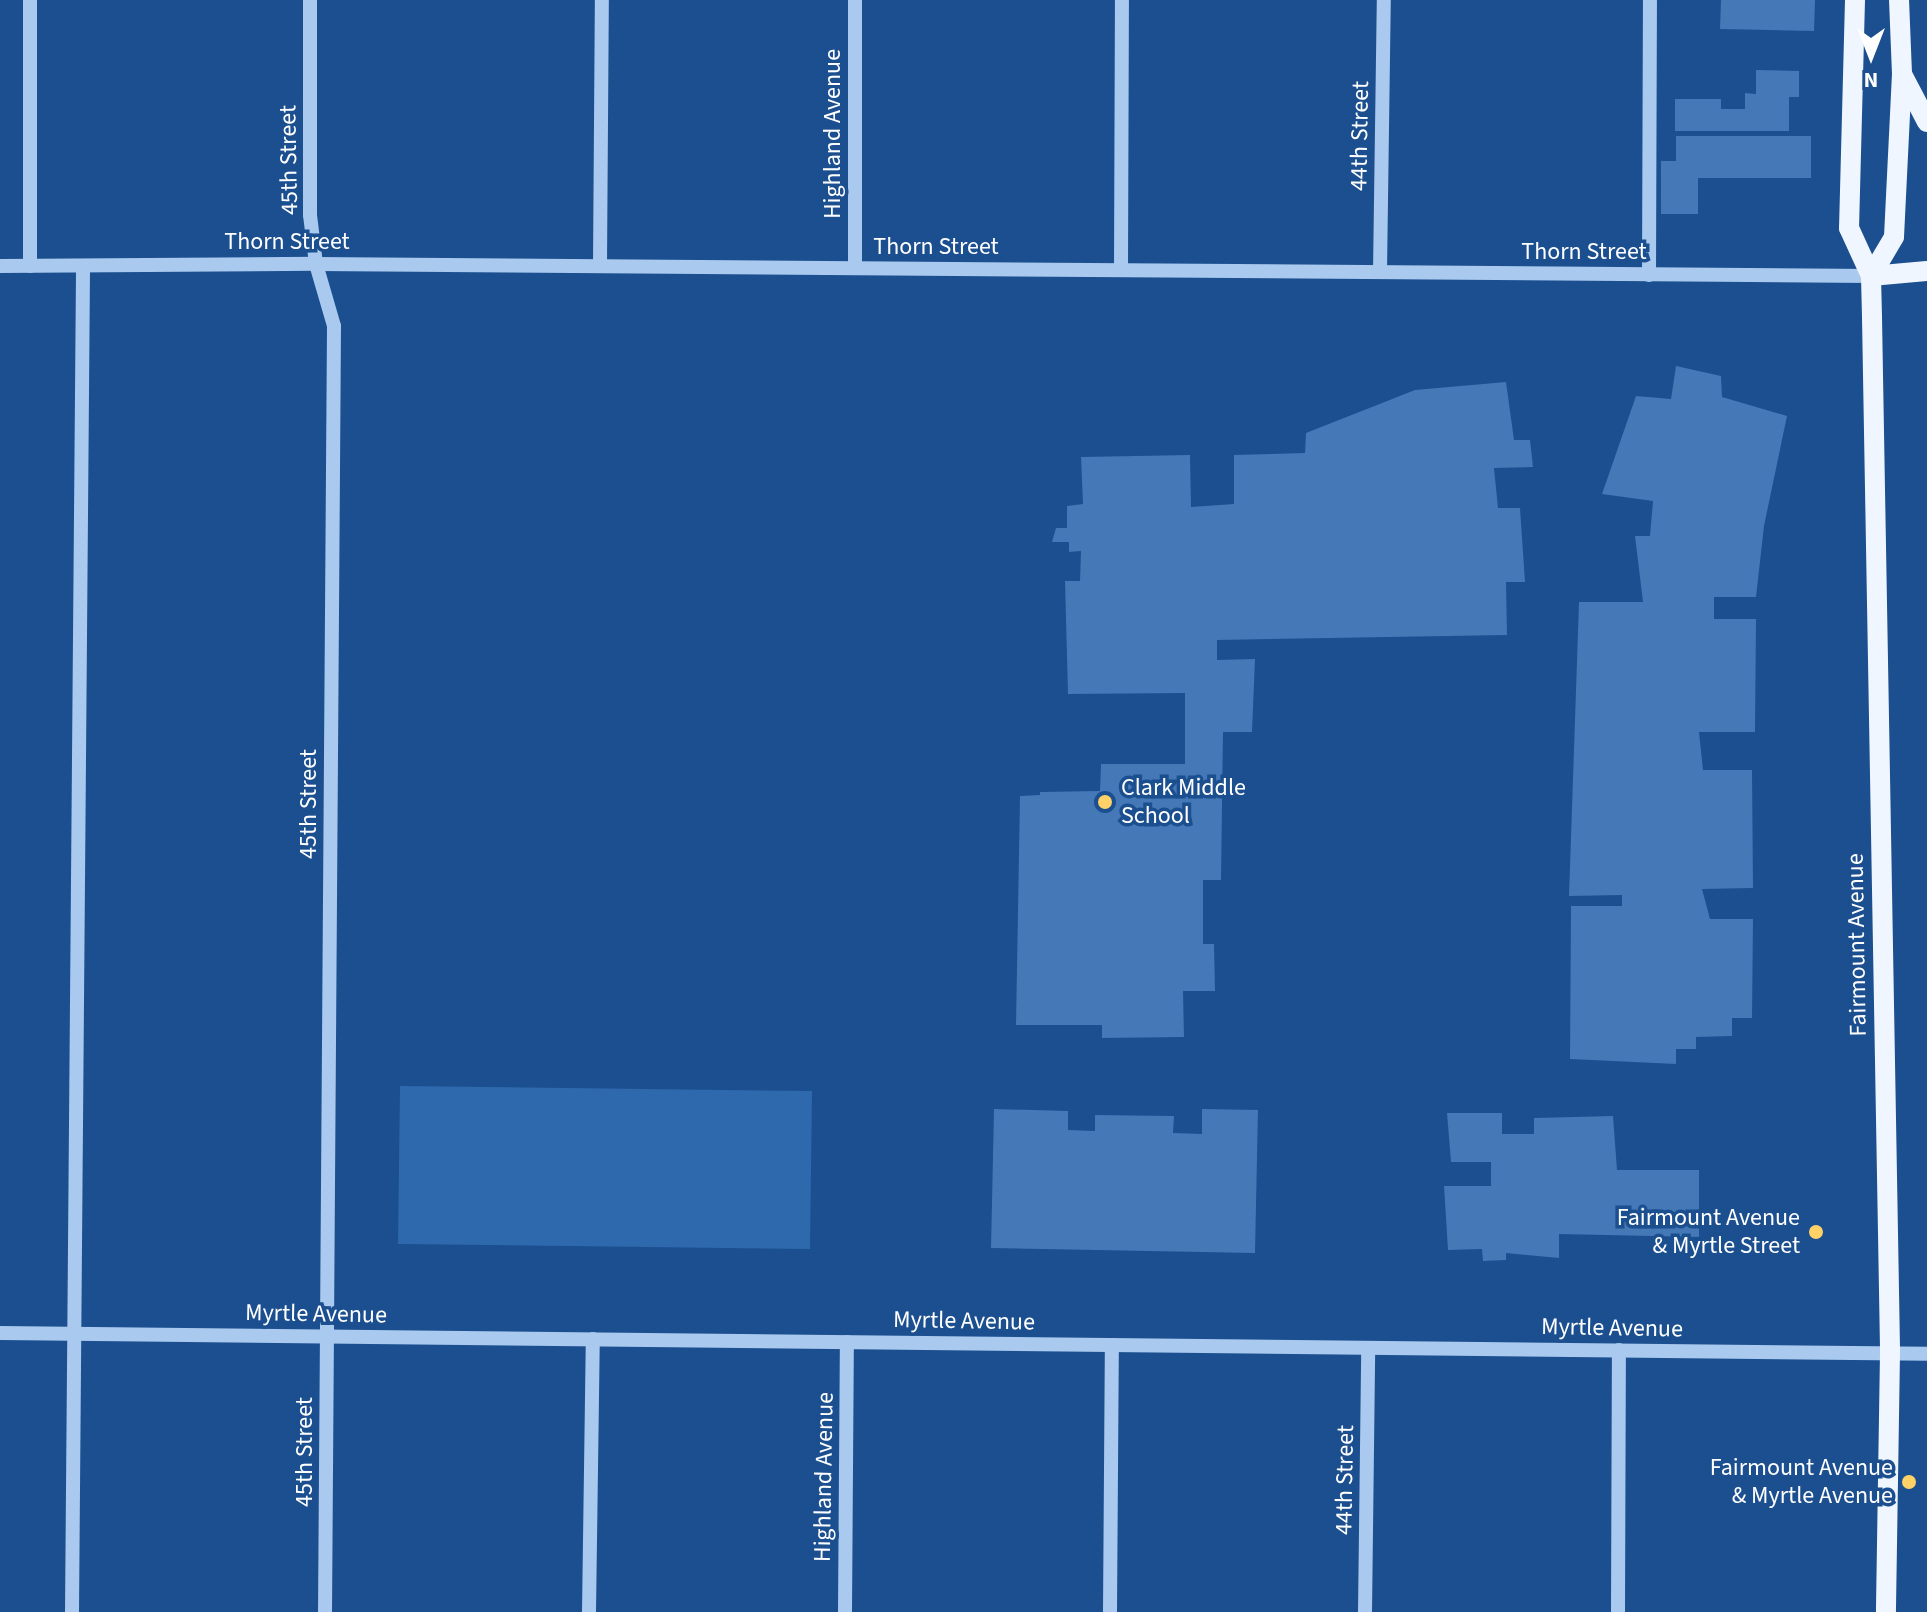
<!DOCTYPE html>
<html>
<head>
<meta charset="utf-8">
<style>
  body { margin:0 }
  #map { position:relative; width:1927px; height:1612px; overflow:hidden; background:#1b4f8f; font-family:"Source Sans 3",sans-serif }
  div>[style] { position:absolute }
  [style*='--x'] { left:calc(var(--x)*1px); top:calc(var(--y)*1px); width:calc(var(--w)*1px); rotate:calc(var(--a)*1deg) }
  .green>* { inset:0; background:#2e69ad }
  .building>* { inset:0; background:#4478b7 }
  .minor>* { height:14px; margin:-7px; padding:0 7px; transform-origin:7px; border-radius:7px; background:#a9c9ee }
  .major>* { height:20px; margin:-10px; padding:0 10px; transform-origin:10px; border-radius:10px; background:#f0f6ff }
  .dots>* { width:22px; height:22px; translate:-50% -50%; box-sizing:border-box; border:4px solid #1b4f8f; border-radius:50% }
  span { translate:-50% -50%; white-space:nowrap; text-align:center; line-height:1.15; -webkit-text-stroke:7px #1b4f8f; paint-order:stroke }
  .street-label { font-size:24px; color:#fff }
  .poi-label { font-size:24px; color:#fff }
  .left { translate:0 -50%; text-align:left }
  .right { translate:-100% -50%; text-align:right }
  .north { position:absolute; left:1831px; top:16px; width:80px; height:80px; -webkit-text-stroke:6px #1b4f8f; paint-order:stroke; rotate:180deg; font-size:22px; font-weight:700; line-height:32px; text-align:center; color:#fff }
  .north::after { content:''; display:block; margin:auto; width:28px; height:36px; background:#fff; clip-path:polygon(50% 0,100% 100%,50% 72%,0 100%) }
</style>
</head>
<body>
<div id="map">
  <div class="green">
    <div style="clip-path:polygon(400px 1086px,812px 1091px,810px 1249px,398px 1244px)"></div>
  </div>
  <div class="building">
    <div style="clip-path:polygon(1721px 0,1815px 0,1814px 31px,1720px 29px)"></div>
    <div style="clip-path:polygon(1756px 70px,1799px 71px,1799px 97px,1789px 97px,1789px 131px,1675px 131px,1675px 99px,1721px 99px,1721px 109px,1745px 109px,1745px 93px,1756px 94px)"></div>
    <div style="clip-path:polygon(1676px 136px,1811px 136px,1811px 178px,1698px 178px,1698px 214px,1661px 214px,1661px 161px,1676px 161px)"></div>
    <div style="clip-path:polygon(1676px 366px,1721px 376px,1722px 397px,1787px 416px,1764px 526px,1756px 597px,1714px 597px,1714px 619px,1756px 619px,1755px 732px,1699px 732px,1703px 770px,1752px 770px,1753px 888px,1702px 889px,1710px 919px,1753px 919px,1752px 1018px,1732px 1018px,1732px 1036px,1696px 1037px,1696px 1049px,1676px 1049px,1676px 1064px,1570px 1059px,1571px 906px,1622px 906px,1622px 895px,1569px 896px,1579px 602px,1643px 602px,1635px 536px,1650px 536px,1653px 501px,1602px 494px,1636px 396px,1671px 399px)"></div>
    <div style="clip-path:polygon(1506px 382px,1514px 440px,1530px 440px,1533px 467px,1494px 468px,1498px 508px,1520px 508px,1525px 582px,1506px 582px,1507px 635px,1217px 640px,1217px 660px,1255px 659px,1252px 732px,1223px 732px,1221px 880px,1203px 880px,1203px 944px,1214px 944px,1215px 991px,1183px 991px,1184px 1037px,1102px 1038px,1102px 1025px,1016px 1025px,1020px 796px,1040px 795px,1040px 792px,1100px 791px,1101px 764px,1185px 764px,1185px 693px,1068px 694px,1065px 581px,1080px 581px,1081px 551px,1069px 552px,1069px 542px,1052px 542px,1056px 528px,1067px 528px,1067px 506px,1083px 504px,1081px 457px,1190px 455px,1191px 507px,1234px 504px,1234px 455px,1305px 453px,1306px 433px,1415px 390px)"></div>
    <div style="clip-path:polygon(994px 1109px,1068px 1111px,1068px 1130px,1095px 1131px,1095px 1115px,1174px 1116px,1173px 1133px,1202px 1134px,1202px 1109px,1258px 1110px,1255px 1253px,991px 1248px)"></div>
    <div style="clip-path:polygon(1447px 1113px,1502px 1113px,1502px 1134px,1534px 1134px,1534px 1118px,1613px 1116px,1617px 1170px,1699px 1170px,1699px 1237px,1559px 1234px,1559px 1258px,1506px 1253px,1506px 1260px,1483px 1261px,1482px 1249px,1448px 1250px,1444px 1186px,1491px 1186px,1491px 1162px,1451px 1162px)"></div>
  </div>
  <div class="minor">
    <div style="--x:30;--y:0;--w:266;--a:90"></div>
    <div style="--x:310;--y:0;--w:215;--a:90"></div>
    <div style="--x:310;--y:215;--w:49;--a:83"></div>
    <div style="--x:316;--y:264;--w:65;--a:73.8"></div>
    <div style="--x:334;--y:326;--w:1286;--a:90.4"></div>
    <div style="--x:855;--y:0;--w:268;--a:90"></div>
    <div style="--x:0;--y:266;--w:316;--a:-0.4"></div>
    <div style="--x:316;--y:264;--w:1555;--a:0.44"></div>
    <div style="--x:600;--y:266;--w:266;--a:-89.6"></div>
    <div style="--x:1121;--y:270;--w:270;--a:-89.8"></div>
    <div style="--x:1380;--y:272;--w:272;--a:-89.2"></div>
    <div style="--x:1649;--y:275;--w:275;--a:-89.8"></div>
    <div style="--x:0;--y:1333;--w:1927;--a:0.62"></div>
    <div style="--x:72;--y:1612;--w:1346;--a:-89.53"></div>
    <div style="--x:589;--y:1612;--w:273;--a:-89.2"></div>
    <div style="--x:845;--y:1612;--w:270;--a:-89.6"></div>
    <div style="--x:1110;--y:1612;--w:267;--a:-89.6"></div>
    <div style="--x:1365;--y:1612;--w:264;--a:-89.3"></div>
    <div style="--x:1618;--y:1612;--w:262;--a:-89.8"></div>
  </div>
  <div class="major">
    <div style="--x:1855;--y:0;--w:228;--a:91.5"></div>
    <div style="--x:1849;--y:228;--w:53;--a:65.4"></div>
    <div style="--x:1871;--y:276;--w:41;--a:88.6"></div>
    <div style="--x:1872;--y:317;--w:1036;--a:89"></div>
    <div style="--x:1890;--y:1353;--w:259;--a:90.9"></div>
    <div style="--x:1902;--y:74;--w:54;--a:62.5"></div>
    <div style="--x:1871;--y:276;--w:45;--a:-59.5"></div>
    <div style="--x:1894;--y:237;--w:163;--a:-87.2"></div>
    <div style="--x:1902;--y:74;--w:74;--a:-92.3"></div>
    <div style="--x:1871;--y:276;--w:56;--a:-5.1"></div>
  </div>
  <div class="dots">
    <div style="left:1105px;top:802px;background:#ffd166"></div>
    <div style="left:1816px;top:1232px;background:#ffd166"></div>
    <div style="left:1909px;top:1482px;background:#ffd166"></div>
  </div>
  <div class="street-label">
    <span style="left:833px;top:134px;rotate:-90deg">Highland Avenue</span>
    <span style="left:1360px;top:136px;rotate:-89deg">44th Street</span>
    <span style="left:289px;top:160px;rotate:-91deg">45th Street</span>
    <span style="left:287px;top:242px">Thorn Street</span>
    <span style="left:936px;top:247px">Thorn Street</span>
    <span style="left:1584px;top:252px">Thorn Street</span>
    <span style="left:309px;top:804px;rotate:-90deg">45th Street</span>
    <span style="left:1857px;top:945px;rotate:-91deg">Fairmount Avenue</span>
    <span style="left:316px;top:1314px;rotate:1deg">Myrtle Avenue</span>
    <span style="left:964px;top:1321px;rotate:1deg">Myrtle Avenue</span>
    <span style="left:1612px;top:1328px;rotate:1deg">Myrtle Avenue</span>
    <span style="left:305px;top:1452px;rotate:-90deg">45th Street</span>
    <span style="left:824px;top:1477px;rotate:-89deg">Highland Avenue</span>
    <span style="left:1345px;top:1480px;rotate:-89deg">44th Street</span>
  </div>
  <div class="poi-label">
    <span class="left" style="left:1121px;top:802px">Clark Middle<br>School</span>
    <span class="right" style="left:1800px;top:1232px">Fairmount Avenue<br>&amp; Myrtle Street</span>
    <span class="right" style="left:1893px;top:1482px">Fairmount Avenue<br>&amp; Myrtle Avenue</span>
  </div>
  <div class="north">N</div>
</div>
</body>
</html>
